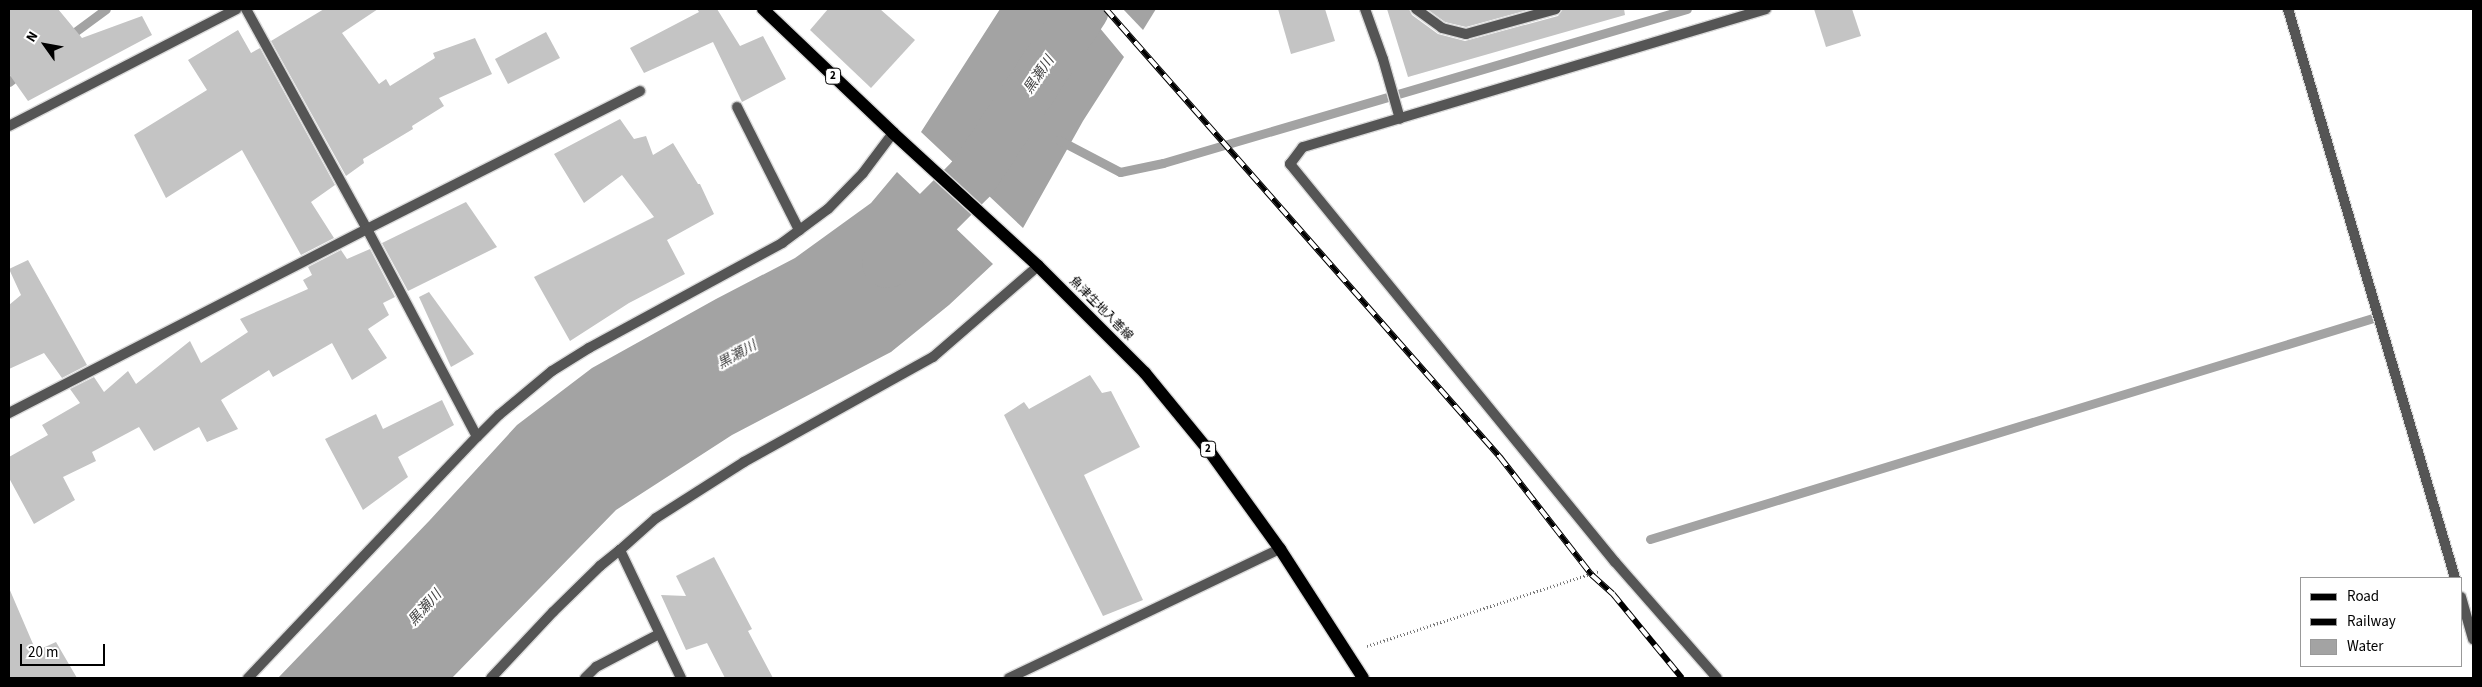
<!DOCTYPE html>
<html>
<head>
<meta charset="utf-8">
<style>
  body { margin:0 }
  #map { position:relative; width:2482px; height:687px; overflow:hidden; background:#fff; font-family:"Source Sans 3","Noto Sans JP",sans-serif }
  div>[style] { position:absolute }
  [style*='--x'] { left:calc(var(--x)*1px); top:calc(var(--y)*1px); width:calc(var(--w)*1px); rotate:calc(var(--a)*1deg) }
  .water>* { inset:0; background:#a3a3a3 }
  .stream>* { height:9px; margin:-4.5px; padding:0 4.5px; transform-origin:4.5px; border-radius:4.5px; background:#a3a3a3 }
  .river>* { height:51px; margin:-25.5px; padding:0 25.5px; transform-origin:25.5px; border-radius:25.5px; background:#a3a3a3 }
  .building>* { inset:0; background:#c4c4c4 }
  .path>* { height:3px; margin-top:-1.5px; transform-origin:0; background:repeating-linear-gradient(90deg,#777 0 1px,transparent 0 3.5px) }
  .roads { filter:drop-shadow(1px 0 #dbdbdb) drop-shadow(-1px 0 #dbdbdb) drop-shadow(0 1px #dbdbdb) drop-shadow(0 -1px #dbdbdb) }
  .lane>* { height:10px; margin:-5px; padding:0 5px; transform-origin:5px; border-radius:5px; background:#555 }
  .street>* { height:10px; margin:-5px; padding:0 5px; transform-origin:5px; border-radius:5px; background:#555 }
  .primary>* { height:12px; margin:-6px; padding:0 6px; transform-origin:6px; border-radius:6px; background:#000 }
  .rail>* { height:5.5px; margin-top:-2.75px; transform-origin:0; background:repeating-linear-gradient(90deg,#fff 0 11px,#000 0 22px); box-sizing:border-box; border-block:1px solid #000 }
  span { translate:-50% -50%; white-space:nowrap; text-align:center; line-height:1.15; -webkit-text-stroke:4px #fff; paint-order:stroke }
  .shield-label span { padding:1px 4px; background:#fff; border:1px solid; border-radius:4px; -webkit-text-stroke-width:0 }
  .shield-label { font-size:11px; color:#000; font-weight:700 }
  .street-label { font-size:12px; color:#000 }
  .water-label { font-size:14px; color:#444; font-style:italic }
  .frame { position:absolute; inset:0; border:10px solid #000; pointer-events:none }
  .legend { position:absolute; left:2300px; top:577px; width:162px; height:90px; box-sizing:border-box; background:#fff; border:1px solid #999; margin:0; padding:6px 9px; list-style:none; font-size:15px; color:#000 }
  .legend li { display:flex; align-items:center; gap:10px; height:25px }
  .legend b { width:25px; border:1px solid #999 }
  .north { position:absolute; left:20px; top:20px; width:50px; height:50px; -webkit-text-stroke:4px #fff; paint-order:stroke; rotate:302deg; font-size:14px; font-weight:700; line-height:20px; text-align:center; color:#000 }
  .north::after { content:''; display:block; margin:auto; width:18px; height:22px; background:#000; clip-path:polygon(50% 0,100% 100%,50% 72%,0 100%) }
  .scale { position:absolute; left:20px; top:644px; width:85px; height:22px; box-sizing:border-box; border:2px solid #000; border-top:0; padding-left:6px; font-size:15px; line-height:18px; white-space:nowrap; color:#000; -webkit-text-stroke:4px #fff; paint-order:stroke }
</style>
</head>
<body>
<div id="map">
  <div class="water">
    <div style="clip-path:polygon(1000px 9px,1084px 9px,1124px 57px,1083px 121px,1023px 228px,921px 132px)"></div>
    <div style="clip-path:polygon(1123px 9px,1156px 9px,1143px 30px)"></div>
    <div style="clip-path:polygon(897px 172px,993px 264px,949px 305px,891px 352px,732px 435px,616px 510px,452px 678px,278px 678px,430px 520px,517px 425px,592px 368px,716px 299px,795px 258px,871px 203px)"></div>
  </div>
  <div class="stream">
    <div style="--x:68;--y:37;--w:47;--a:-36.4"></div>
    <div style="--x:9;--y:82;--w:16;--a:-38"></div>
    <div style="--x:1059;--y:140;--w:69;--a:27.7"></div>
    <div style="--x:1120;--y:172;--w:44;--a:-11.8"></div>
    <div style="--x:1163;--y:163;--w:546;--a:-16.38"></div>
    <div style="--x:1650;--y:539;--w:759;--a:-17"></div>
  </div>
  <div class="river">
    <div style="--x:887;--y:262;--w:119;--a:-45"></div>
    <div style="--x:971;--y:178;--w:203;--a:-56.5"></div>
  </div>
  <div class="building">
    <div style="clip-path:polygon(9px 9px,58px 9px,82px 38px,142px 16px,152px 35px,28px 101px,9px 74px)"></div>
    <div style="clip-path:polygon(324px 9px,378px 9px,342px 33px,379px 84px,386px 79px,390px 86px,435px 58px,433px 53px,475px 38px,492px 74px,439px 98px,444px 106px,412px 126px,413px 129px,363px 159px,364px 163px,346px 176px,271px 41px)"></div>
    <div style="clip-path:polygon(697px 9px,717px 9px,740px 46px,763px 36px,786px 79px,742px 102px,713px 42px,644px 73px,630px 48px,699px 12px)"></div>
    <div style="clip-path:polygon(828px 9px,880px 9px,915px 40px,871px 88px,810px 30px)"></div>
    <div style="clip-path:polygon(1278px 9px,1325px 9px,1335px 41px,1291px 54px)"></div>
    <div style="clip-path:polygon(1387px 9px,1409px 9px,1412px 15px,1438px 34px,1465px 41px,1558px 16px,1563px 9px,1624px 9px,1625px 15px,1408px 77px)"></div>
    <div style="clip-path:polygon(1427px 9px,1531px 9px,1466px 27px,1445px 22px)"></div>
    <div style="clip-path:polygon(1814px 9px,1852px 9px,1861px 36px,1826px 47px)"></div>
    <div style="clip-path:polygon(238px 30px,251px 53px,260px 48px,335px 185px,311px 202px,334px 238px,301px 255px,242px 150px,166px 198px,134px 135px,207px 90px,188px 60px)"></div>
    <div style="clip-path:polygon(546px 32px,560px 58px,508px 84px,495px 59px)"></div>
    <div style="clip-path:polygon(620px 119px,634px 139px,646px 136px,653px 155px,673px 143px,698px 184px,700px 184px,714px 214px,667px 240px,685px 274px,629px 303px,570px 341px,534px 277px,654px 217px,622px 175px,584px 203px,554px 154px)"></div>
    <div style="clip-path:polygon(466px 202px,497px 247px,408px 291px,382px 243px)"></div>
    <div style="clip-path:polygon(370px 249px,395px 297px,383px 303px,389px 315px,368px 329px,387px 358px,352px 380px,332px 343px,273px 377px,269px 370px,221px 400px,238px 429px,207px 442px,199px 427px,154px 451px,139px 427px,92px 452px,96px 461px,63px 477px,75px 500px,34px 524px,9px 478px,9px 457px,48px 435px,42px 425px,80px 403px,70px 389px,94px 377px,104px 392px,128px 371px,136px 384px,190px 341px,201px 363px,248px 332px,240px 319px,308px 289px,303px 280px,312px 275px,308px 267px,341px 250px,347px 259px)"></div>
    <div style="clip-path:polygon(28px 260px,87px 365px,62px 378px,44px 353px,9px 369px,9px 305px,21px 295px,9px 269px)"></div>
    <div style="clip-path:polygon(429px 292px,474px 354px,451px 367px,419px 297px)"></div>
    <div style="clip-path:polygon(1090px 375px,1102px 393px,1111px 391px,1140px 447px,1084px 475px,1143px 600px,1103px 616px,1004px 415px,1024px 402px,1029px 409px)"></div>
    <div style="clip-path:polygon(442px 400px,454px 425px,398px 457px,408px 477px,363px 510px,325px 439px,376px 414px,383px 429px)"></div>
    <div style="clip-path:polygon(714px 557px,752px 629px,748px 631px,773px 678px,725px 678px,707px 643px,686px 650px,661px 595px,686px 596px,676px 576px)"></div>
    <div style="clip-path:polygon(9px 588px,36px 651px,56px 642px,77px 678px,9px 678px)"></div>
  </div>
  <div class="path">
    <div style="--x:1367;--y:646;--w:244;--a:-17.9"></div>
  </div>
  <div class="roads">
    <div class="lane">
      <div style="--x:1365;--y:9;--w:53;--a:70.2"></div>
      <div style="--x:1416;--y:9;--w:32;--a:36"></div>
      <div style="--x:1442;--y:28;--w:25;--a:14"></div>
      <div style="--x:1466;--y:34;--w:93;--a:-15.5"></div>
    </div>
    <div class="street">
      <div style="--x:246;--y:9;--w:251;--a:61.2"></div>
      <div style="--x:367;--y:229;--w:306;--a:-26.8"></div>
      <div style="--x:2288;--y:9;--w:593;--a:73.64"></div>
      <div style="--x:1383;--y:59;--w:62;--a:74.2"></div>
      <div style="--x:737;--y:107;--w:138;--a:63.2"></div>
      <div style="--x:9;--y:126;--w:256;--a:-27.2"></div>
      <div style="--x:9;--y:413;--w:403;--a:-27.2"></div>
      <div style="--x:367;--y:229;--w:235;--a:62.1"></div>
      <div style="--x:477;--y:437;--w:31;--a:-45"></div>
      <div style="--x:499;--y:415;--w:69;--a:-39.7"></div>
      <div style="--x:552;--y:371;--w:44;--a:-31.9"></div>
      <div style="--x:589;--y:348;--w:220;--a:-28.5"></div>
      <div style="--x:782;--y:243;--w:57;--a:-36.5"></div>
      <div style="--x:828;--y:209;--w:50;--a:-45.8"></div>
      <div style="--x:863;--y:173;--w:50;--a:-53.1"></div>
      <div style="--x:2461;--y:597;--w:44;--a:74.1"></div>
      <div style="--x:248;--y:678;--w:332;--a:-46.5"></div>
      <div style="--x:491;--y:678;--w:91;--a:-46.8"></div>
      <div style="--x:553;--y:612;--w:66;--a:-44.4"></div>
      <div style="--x:600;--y:566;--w:26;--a:-39"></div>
      <div style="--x:585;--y:678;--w:16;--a:-45"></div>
      <div style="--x:596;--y:667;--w:71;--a:-27.6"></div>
      <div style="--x:681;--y:678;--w:142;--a:-115.5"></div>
      <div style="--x:620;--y:550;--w:48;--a:-41.6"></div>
      <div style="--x:656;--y:518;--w:104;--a:-32.5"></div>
      <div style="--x:744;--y:462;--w:216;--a:-29.1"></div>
      <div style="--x:933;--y:357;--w:139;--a:-40.9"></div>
      <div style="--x:1009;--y:678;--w:300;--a:-25.5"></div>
      <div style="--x:1717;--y:678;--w:154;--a:-131.3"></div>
      <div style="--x:1615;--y:562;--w:514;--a:-129.23"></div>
      <div style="--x:1290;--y:164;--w:21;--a:-53"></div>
      <div style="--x:1303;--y:147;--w:483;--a:-16.6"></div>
    </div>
    <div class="primary">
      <div style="--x:763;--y:9;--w:180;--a:43.6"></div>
      <div style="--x:893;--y:133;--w:197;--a:42.5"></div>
      <div style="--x:1038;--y:266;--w:151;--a:45"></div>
      <div style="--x:1145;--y:373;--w:102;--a:50.6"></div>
      <div style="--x:1210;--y:452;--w:120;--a:54.2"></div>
      <div style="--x:1280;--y:549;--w:153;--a:57.2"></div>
    </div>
  </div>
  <div class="rail">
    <div style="--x:1106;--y:9;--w:597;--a:48.67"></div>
    <div style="--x:1500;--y:457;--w:150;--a:52.1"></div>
    <div style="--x:1592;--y:575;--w:28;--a:42"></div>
    <div style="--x:1613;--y:594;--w:109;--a:50.6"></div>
  </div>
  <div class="shield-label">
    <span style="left:833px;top:76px">2</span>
    <span style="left:1208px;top:449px">2</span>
  </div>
  <div class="street-label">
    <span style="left:1101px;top:309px;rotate:45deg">魚津生地入善線</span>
  </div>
  <div class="water-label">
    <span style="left:1039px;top:75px;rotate:-56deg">黒瀬川</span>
    <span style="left:737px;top:355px;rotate:-29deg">黒瀬川</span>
    <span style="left:425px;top:608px;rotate:-48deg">黒瀬川</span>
  </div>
  <div class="frame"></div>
  <ul class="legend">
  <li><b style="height:6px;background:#000"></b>Road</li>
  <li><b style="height:6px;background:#000"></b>Railway</li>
  <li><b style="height:14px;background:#a3a3a3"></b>Water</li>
  </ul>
  <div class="north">N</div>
  <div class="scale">20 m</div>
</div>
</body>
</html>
